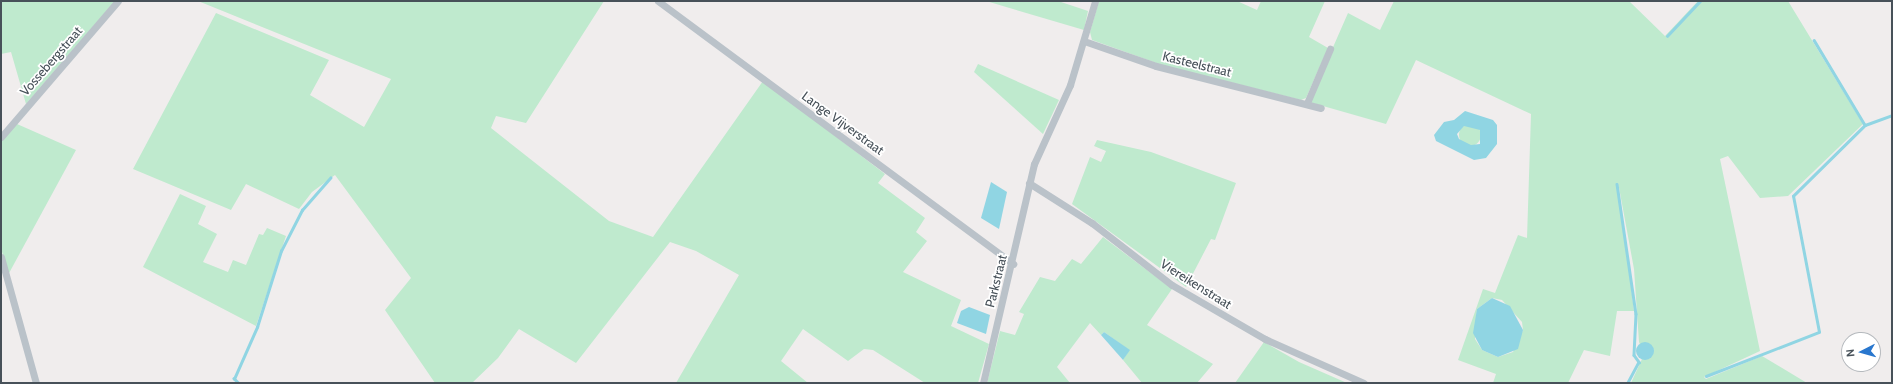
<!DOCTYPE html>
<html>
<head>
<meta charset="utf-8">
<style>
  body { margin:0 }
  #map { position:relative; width:1893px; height:384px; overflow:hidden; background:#f0eded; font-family:Cabin,sans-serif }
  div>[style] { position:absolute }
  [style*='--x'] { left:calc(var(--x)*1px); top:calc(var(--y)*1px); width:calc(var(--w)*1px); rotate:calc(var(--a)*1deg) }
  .green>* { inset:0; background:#bfeace }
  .round { border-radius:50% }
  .water>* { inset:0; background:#90d5e3 }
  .stream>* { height:2.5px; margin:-1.25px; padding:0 1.25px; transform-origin:1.25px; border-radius:1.25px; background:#90d5e3 }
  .street>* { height:7px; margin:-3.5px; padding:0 3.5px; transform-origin:3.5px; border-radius:3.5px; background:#bac2c9 }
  span { translate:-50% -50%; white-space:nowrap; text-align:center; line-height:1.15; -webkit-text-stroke:3.5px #fff; paint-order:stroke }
  .street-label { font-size:13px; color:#475159 }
  .frame { position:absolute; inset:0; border:2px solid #475159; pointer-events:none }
  .north { position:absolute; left:1841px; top:332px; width:40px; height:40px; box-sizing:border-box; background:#fff; border:1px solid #b5b9bd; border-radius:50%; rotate:264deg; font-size:11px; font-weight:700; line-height:16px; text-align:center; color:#475159 }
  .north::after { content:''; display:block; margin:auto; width:14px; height:18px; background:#2977ce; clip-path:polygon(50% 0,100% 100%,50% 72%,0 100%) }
</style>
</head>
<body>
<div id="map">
  <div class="green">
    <div style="clip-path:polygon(1px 1px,115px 1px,26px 104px,11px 52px,1px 54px)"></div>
    <div style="clip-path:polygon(198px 1px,604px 1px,526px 123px,496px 116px,491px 128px,609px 221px,653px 237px,763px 81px,885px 174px,878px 183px,925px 218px,916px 232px,927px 241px,903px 272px,961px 300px,951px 326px,989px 344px,978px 383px,925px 383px,873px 350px,864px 349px,848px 361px,803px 329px,781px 361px,808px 383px,676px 383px,739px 275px,696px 251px,670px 242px,576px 363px,519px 329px,498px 358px,472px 383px,435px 383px,385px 310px,411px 278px,335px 175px,312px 192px,299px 209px,246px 184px,231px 210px,133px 169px,216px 13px,329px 60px,310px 95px,364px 127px,391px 79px)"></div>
    <div style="clip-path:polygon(986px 1px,1058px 1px,1088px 11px,1084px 30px)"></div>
    <div style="clip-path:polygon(1099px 1px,1237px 1px,1257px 10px,1261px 1px,1325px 1px,1309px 37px,1328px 48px,1306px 98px,1301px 100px,1162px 65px,1092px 40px,1090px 32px)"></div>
    <div style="clip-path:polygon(evenodd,1394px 1px,1629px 1px,1665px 36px,1698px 1px,1788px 1px,1863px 124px,1788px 196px,1760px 198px,1728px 156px,1720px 159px,1760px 351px,1704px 377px,1706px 379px,1762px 356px,1807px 383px,1631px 383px,1642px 359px,1646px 358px,1639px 342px,1634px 269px,1618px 182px,1634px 311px,1617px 311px,1610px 356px,1584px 350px,1568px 383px,1493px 383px,1496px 374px,1458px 360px,1483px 289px,1495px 293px,1518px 235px,1527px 238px,1531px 114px,1416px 60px,1386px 124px,1309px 102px,1348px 13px,1380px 30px,1394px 1px,1492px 298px,1502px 300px,1522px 322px,1523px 330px,1513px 352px,1498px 357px,1482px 350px,1475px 339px,1477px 309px,1492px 298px)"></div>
    <div style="clip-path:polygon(978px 64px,1059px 100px,1043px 134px,974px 72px)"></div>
    <div class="round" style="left:1459px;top:124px;width:22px;height:22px"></div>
    <div style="clip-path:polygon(17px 124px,76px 150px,8px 275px,1px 248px,1px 141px)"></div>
    <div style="clip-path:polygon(1097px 140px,1151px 152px,1236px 183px,1215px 240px,1211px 239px,1186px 287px,1072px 204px,1090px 157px,1101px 162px,1106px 151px,1094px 146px)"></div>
    <div style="clip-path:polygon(180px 194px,206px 206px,198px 224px,217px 234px,203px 262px,228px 272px,233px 260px,246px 265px,259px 234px,263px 235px,267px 228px,286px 236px,256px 326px,143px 267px)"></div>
    <div style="clip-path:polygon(1103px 237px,1172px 289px,1147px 325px,1213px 364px,1197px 383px,1142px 383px,1123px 360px,1129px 350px,1104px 332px,1101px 335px,1090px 323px,1057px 367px,1070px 383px,987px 383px,1000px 331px,1015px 335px,1024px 314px,1019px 312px,1040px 277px,1055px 281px,1072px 259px,1081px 264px)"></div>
    <div style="clip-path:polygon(1264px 342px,1299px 362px,1347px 383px,1235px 383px)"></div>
  </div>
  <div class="water">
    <div style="clip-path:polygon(evenodd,1465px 111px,1493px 120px,1497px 125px,1497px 144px,1486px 158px,1474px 160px,1436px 141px,1434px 135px,1444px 122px,1454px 120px,1465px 111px,1464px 126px,1480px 130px,1480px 144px,1471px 145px,1459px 139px,1457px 134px,1464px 126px)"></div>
    <div style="clip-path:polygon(991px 182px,1007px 192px,999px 229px,981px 218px)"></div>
    <div style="clip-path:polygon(1492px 298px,1510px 306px,1523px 330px,1518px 349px,1498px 357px,1482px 350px,1473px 333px,1477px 309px)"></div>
    <div style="clip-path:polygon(969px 307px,990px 315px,986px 334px,957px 323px,961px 311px)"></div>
    <div style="clip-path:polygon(1104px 332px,1130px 350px,1123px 360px,1101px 335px)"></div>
    <div class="round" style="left:1636px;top:342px;width:18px;height:18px"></div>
  </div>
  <div class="stream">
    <div style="--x:1667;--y:36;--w:48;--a:-46.7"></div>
    <div style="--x:1814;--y:40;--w:99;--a:59"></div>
    <div style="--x:1617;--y:184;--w:131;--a:81.7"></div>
    <div style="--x:1636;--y:314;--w:41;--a:92.8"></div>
    <div style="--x:1634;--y:355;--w:9;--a:54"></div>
    <div style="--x:1639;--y:362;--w:24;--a:118"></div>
    <div style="--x:1706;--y:376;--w:121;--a:-21.3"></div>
    <div style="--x:1819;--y:332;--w:138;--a:-100.8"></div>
    <div style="--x:1793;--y:196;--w:101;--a:-44.6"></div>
    <div style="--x:1865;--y:125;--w:29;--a:-20"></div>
    <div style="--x:238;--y:383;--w:6;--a:-135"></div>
    <div style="--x:234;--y:379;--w:57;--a:-66.1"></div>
    <div style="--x:257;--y:327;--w:80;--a:-72.5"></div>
    <div style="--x:281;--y:251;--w:46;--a:-62.9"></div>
    <div style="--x:302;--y:210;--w:43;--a:-48.8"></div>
  </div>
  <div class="street">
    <div style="--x:658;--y:1;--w:442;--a:36.5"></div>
    <div style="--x:1084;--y:41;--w:76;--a:19.1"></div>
    <div style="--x:1156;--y:66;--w:170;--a:14.3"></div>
    <div style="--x:1307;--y:103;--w:59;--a:-66.9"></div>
    <div style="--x:1;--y:137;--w:179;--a:-49.3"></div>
    <div style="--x:1029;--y:183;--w:75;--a:32.4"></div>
    <div style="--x:1092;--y:223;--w:101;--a:37.8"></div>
    <div style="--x:1172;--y:285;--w:108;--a:30.1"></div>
    <div style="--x:1265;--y:339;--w:108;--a:24"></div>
    <div style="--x:1;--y:257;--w:131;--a:74.5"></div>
    <div style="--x:983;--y:383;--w:225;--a:-76.9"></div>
    <div style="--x:1034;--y:164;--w:87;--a:-65.5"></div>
    <div style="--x:1070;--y:85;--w:88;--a:-73.4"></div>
  </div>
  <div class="street-label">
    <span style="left:51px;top:61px;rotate:-49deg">Vossebergstraat</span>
    <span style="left:1197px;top:64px;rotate:14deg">Kasteelstraat</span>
    <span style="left:843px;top:123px;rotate:36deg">Lange Vijverstraat</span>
    <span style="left:996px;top:281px;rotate:-76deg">Parkstraat</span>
    <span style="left:1196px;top:284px;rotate:32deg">Viereikenstraat</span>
  </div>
  <div class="frame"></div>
  <div class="north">N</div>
</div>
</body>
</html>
